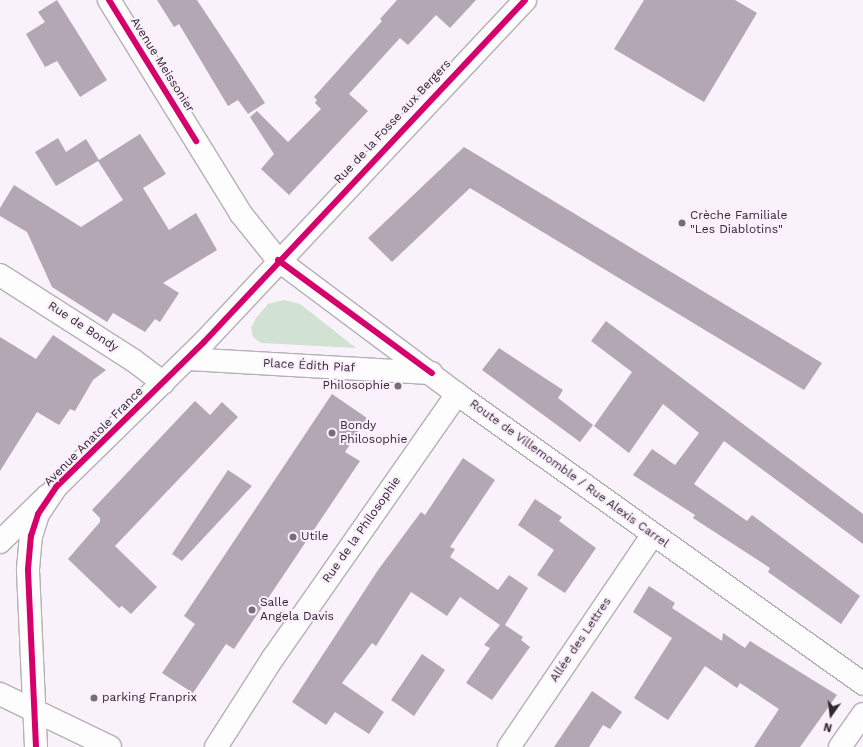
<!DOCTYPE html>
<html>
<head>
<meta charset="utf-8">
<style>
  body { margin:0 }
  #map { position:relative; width:863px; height:747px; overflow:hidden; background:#f9f2fa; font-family:"Work Sans",sans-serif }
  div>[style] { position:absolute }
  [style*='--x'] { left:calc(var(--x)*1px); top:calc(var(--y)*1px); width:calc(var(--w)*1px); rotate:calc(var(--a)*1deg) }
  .green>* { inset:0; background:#d1e1d2 }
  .building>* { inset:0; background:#b3a7b4 }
  .roads { filter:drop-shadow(1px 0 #b5b0b6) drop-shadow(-1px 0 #b5b0b6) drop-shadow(0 1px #b5b0b6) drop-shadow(0 -1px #b5b0b6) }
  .minor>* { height:22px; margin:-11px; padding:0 11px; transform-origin:11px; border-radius:11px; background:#fefdfe }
  .tertiary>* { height:22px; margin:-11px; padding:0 11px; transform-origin:11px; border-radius:11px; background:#fefdfe }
  .cycleway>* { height:6px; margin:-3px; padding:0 3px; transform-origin:3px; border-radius:3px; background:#d6006c }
  .dots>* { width:11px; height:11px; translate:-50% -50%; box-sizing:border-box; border:2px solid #fceefd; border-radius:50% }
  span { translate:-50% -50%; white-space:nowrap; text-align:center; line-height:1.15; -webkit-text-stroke:4px #fceefd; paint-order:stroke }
  .street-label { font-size:12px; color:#2f2a2f }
  .poi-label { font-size:12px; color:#2f2a2f }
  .left { translate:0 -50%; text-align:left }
  .right { translate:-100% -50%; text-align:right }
  .north { position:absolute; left:811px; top:695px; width:40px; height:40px; -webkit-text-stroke:3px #fceefd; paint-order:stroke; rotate:194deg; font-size:11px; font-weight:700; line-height:16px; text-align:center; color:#2f2a2f }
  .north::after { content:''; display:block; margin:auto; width:14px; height:18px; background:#2f2a2f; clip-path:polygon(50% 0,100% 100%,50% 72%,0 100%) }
</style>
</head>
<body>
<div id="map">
  <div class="green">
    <div style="clip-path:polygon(284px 300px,300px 304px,356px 348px,261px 343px,253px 337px,251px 328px,256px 318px,268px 304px)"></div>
  </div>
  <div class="building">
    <div style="clip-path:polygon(57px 0,107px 80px,80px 97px,57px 61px,45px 67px,26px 34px,45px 22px,38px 12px)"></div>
    <div style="clip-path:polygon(157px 0,197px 0,265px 103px,248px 114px,238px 100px,228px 106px,179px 24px,174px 27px)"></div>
    <div style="clip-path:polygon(397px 0,476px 0,450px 28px,436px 15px,408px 45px,400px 38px,349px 94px,368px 111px,289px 195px,261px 169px,274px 154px,250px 117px,257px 111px,288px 142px,321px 109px,315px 103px,317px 100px,314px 97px,382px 21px,380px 19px)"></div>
    <div style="clip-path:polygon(644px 0,735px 0,757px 13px,704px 102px,614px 49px)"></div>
    <div style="clip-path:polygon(140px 134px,166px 174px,143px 188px,169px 230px,196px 213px,217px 250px,163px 283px,179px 293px,160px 322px,155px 319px,145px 332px,113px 313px,107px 322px,52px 287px,27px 232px,0 216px,0 208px,14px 185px,81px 227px,123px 200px,98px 161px,56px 186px,35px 152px,58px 138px,66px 152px,86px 139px,99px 160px)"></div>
    <div style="clip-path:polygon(464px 147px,822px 363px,804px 390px,470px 188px,392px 262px,368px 238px)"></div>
    <div style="clip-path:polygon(606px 321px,863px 514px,863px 544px,724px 441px,694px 484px,747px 521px,752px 515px,860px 596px,841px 624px,768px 572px,770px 568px,693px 518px,695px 515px,633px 475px,652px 449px,675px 465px,699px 433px,663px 404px,629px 453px,594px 426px,632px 372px,591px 341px)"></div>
    <div style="clip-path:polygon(53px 335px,106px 370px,93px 380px,75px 411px,70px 409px,59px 425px,37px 412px,0 471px,0 337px,36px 359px)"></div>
    <div style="clip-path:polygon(499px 348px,563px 390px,558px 398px,593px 425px,580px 442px,482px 370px)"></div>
    <div style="clip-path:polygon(332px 394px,367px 418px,345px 452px,360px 461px,234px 649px,226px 644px,193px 693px,162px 673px,195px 624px,184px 616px)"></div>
    <div style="clip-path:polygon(195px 401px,210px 415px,222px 402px,238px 417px,115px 546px,157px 587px,131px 614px,122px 606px,119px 608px,68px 559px,100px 522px,100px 518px,92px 510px)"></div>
    <div style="clip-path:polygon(463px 458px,495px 480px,450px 547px,455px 549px,450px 557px,498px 590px,509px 575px,528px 588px,505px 625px,523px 637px,521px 640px,530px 647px,492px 700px,466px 683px,490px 648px,484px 645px,500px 625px,460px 597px,447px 616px,411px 592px,376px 646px,372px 643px,342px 683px,384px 712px,369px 734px,335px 712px,326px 725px,292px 702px,378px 570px,421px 512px,425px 515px)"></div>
    <div style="clip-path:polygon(228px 470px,252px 486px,182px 561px,172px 554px)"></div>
    <div style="clip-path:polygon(535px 499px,562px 517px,559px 521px,596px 548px,565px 593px,537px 575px,554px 550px,518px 525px)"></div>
    <div style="clip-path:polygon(649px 586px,675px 603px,672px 608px,722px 641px,723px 633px,745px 648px,750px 641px,837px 695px,800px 747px,754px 747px,779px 709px,740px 683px,737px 688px,705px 666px,668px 720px,634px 698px,672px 638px,633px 612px)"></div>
    <div style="clip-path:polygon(422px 654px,445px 670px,414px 716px,391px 700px)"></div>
    <div style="clip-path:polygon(592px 691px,622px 712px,610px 729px,603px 725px,589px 747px,554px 747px)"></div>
  </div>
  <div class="roads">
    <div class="minor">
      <div style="--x:0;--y:542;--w:66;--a:-44.4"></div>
      <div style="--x:0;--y:694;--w:122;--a:25.7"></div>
      <div style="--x:216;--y:747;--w:106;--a:-57.4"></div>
      <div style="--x:273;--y:658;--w:322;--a:-55.1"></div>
      <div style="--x:509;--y:747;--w:257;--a:-55.9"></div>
      <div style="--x:840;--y:747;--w:40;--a:-55.1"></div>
    </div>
    <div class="tertiary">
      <div style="--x:109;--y:0;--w:251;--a:58.3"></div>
      <div style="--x:241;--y:214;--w:59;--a:51.2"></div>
      <div style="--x:278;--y:260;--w:224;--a:36.8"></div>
      <div style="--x:457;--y:394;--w:499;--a:35.5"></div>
      <div style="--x:0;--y:275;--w:158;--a:32.6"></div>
      <div style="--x:133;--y:360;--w:38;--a:37"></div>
      <div style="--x:187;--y:359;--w:245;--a:3.3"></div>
      <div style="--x:36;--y:747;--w:178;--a:-92.6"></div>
      <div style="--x:28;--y:569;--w:33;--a:-85"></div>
      <div style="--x:31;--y:536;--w:23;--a:-72"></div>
      <div style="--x:38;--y:514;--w:32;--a:-56"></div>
      <div style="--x:56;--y:487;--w:207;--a:-44.4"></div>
      <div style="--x:204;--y:342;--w:469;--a:-46.8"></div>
    </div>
  </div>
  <div class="cycleway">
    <div style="--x:109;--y:0;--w:166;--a:58.3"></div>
    <div style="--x:278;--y:260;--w:191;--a:36.3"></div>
    <div style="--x:36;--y:747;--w:178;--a:-92.6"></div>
    <div style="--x:28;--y:569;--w:33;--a:-85"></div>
    <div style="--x:31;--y:536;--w:23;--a:-72"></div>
    <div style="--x:38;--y:514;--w:32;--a:-56"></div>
    <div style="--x:56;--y:487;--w:207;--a:-44.4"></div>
    <div style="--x:204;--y:342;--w:469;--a:-46.8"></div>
  </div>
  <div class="dots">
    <div style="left:682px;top:223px;background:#767076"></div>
    <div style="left:398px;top:386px;background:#767076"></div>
    <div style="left:332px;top:433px;background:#767076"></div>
    <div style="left:293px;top:537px;background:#767076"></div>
    <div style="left:252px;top:610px;background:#767076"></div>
    <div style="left:94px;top:698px;background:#767076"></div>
  </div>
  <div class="street-label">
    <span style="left:162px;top:65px;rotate:58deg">Avenue Meissonier</span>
    <span style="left:393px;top:122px;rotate:-47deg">Rue de la Fosse aux Bergers</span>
    <span style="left:83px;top:327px;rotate:33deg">Rue de Bondy</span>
    <span style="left:309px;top:366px;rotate:3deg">Place Édith Piaf</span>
    <span style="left:94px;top:437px;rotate:-45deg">Avenue Anatole France</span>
    <span style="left:569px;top:474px;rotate:36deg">Route de Villemomble / Rue Alexis Carrel</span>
    <span style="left:362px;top:530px;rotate:-55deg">Rue de la Philosophie</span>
    <span style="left:581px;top:640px;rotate:-56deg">Allée des Lettres</span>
  </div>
  <div class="poi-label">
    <span class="left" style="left:690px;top:223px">Crèche Familiale<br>"Les Diablotins"</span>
    <span class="right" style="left:390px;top:386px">Philosophie</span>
    <span class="left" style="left:340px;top:433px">Bondy<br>Philosophie</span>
    <span class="left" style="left:301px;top:537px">Utile</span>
    <span class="left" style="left:260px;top:610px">Salle<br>Angela Davis</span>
    <span class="left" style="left:102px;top:698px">parking Franprix</span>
  </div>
  <div class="north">N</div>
</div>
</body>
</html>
